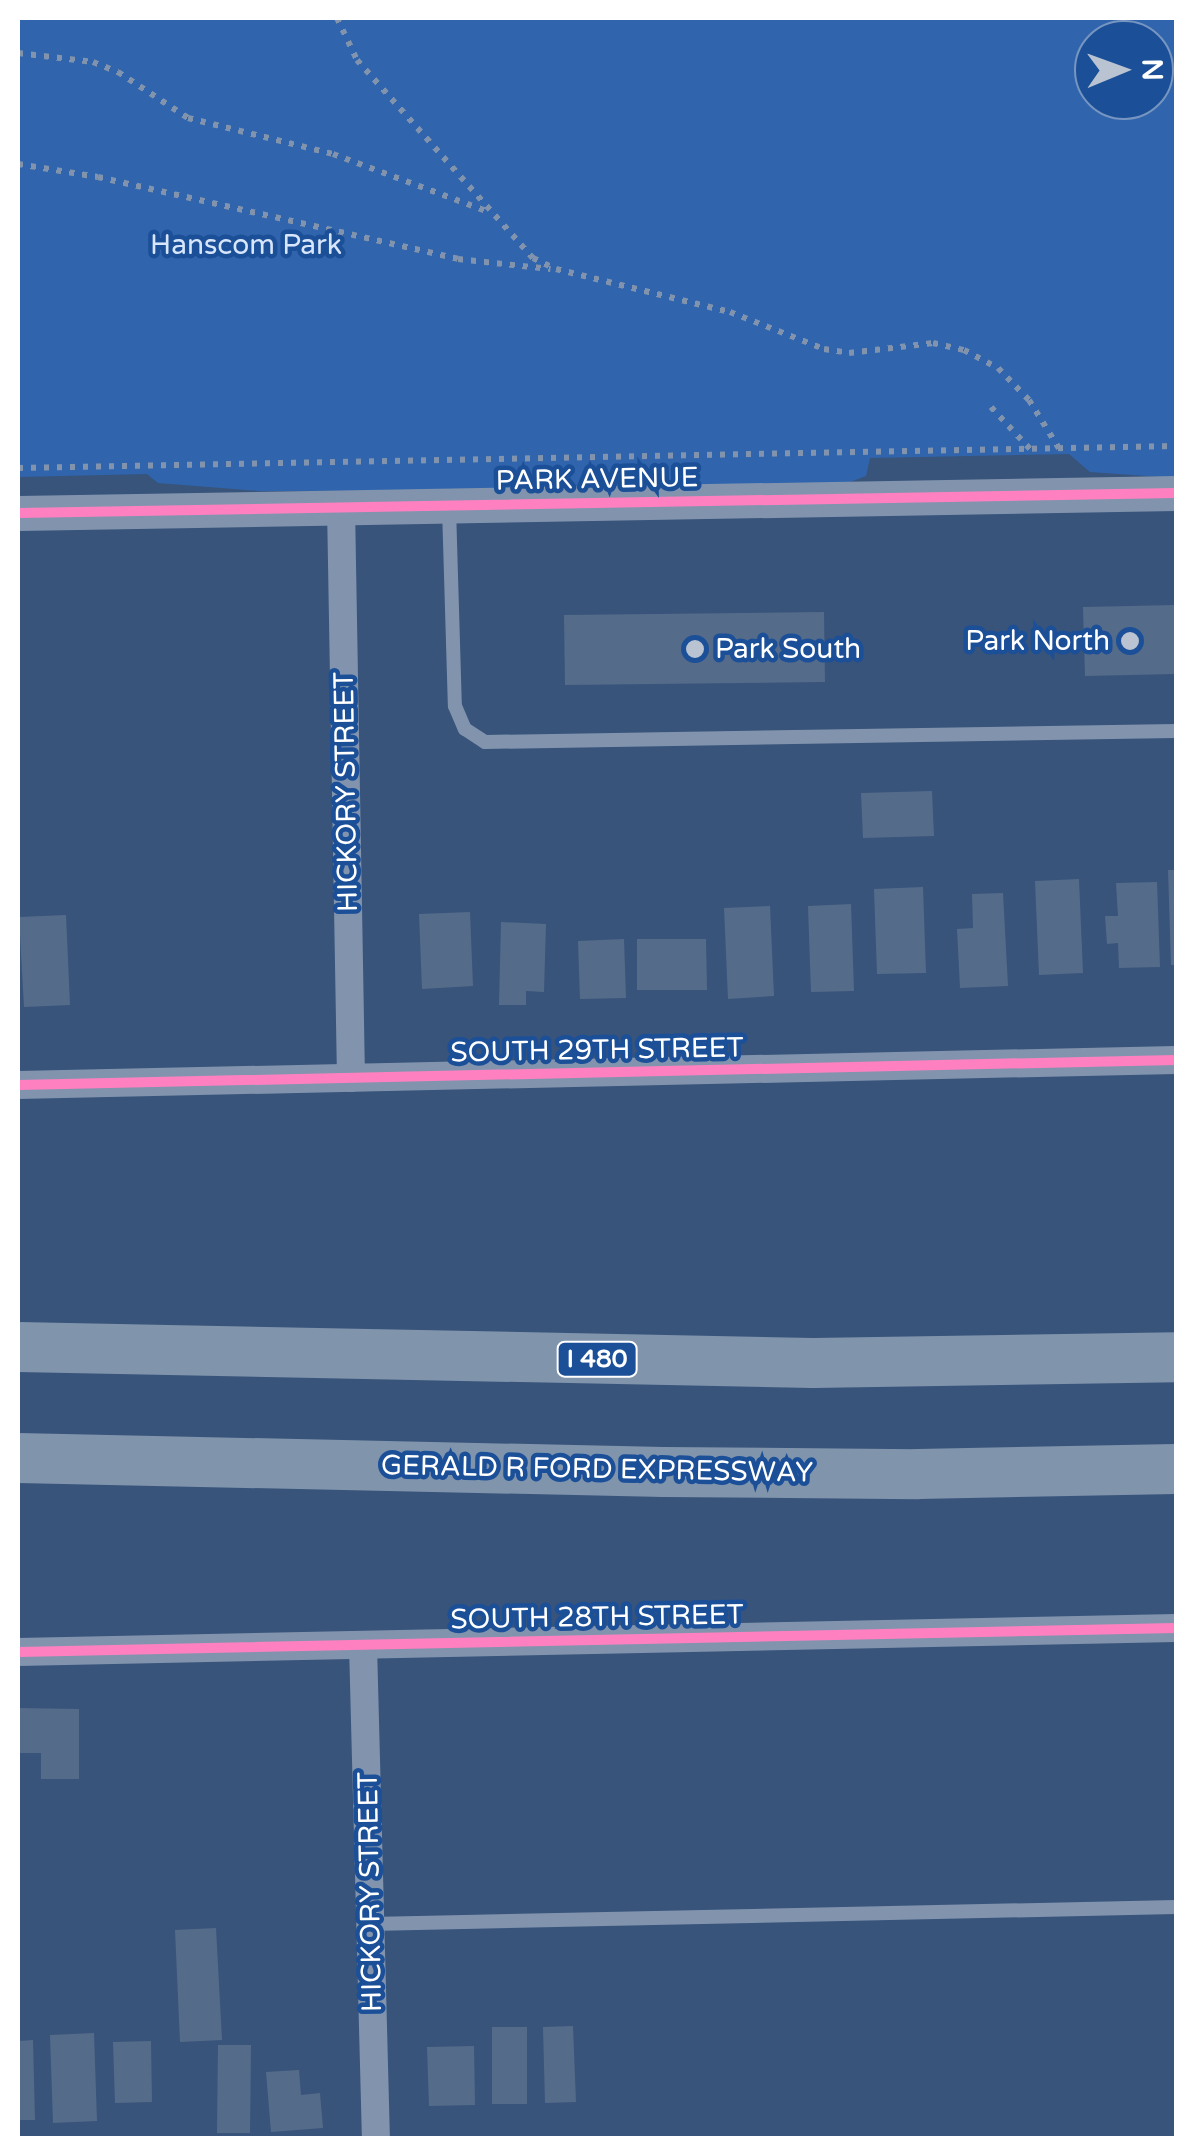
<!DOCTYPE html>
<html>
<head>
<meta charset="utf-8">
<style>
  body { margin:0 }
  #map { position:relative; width:1194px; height:2156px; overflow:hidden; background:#38547b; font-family:"Varela Round",sans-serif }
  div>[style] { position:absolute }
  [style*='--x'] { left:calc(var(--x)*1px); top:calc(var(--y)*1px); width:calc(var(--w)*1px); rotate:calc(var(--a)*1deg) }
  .green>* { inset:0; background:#3065ad }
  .building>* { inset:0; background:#556b8a }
  .path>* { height:6px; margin-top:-3px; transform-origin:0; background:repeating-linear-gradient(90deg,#8294ad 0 5px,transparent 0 13px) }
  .service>* { height:14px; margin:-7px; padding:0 7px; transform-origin:7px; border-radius:7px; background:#8294ad }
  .minor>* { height:28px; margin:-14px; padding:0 14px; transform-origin:14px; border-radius:14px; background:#8294ad }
  .tertiary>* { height:35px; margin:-17.5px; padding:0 17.5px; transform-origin:17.5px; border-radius:17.5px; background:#8294ad }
  .motorway>* { height:50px; margin:-25px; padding:0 25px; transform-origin:25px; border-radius:25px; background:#8094ac }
  .cycleway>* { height:10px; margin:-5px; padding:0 5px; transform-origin:5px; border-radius:5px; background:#ff80c0 }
  .dots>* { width:28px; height:28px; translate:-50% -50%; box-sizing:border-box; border:5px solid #1b4f98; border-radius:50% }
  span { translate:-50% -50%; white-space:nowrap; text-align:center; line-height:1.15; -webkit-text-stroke:9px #1b4f98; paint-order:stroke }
  .shield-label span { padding:2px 8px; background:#1b4f98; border:2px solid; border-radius:8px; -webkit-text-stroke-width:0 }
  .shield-label { font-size:25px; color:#fff; font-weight:700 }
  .park-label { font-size:28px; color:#d7e6fb }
  .street-label { font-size:28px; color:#fff }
  .poi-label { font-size:28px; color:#fff }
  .right { translate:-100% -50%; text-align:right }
  .left { translate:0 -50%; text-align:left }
  .frame { position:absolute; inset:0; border:20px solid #fff; pointer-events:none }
  .north { position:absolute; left:1074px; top:20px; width:100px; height:100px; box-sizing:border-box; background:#1b4f98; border:2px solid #7695c1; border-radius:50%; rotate:89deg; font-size:28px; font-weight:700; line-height:40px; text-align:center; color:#fff }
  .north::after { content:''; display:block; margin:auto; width:35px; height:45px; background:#b9c3d1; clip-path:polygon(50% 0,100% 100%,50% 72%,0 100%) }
</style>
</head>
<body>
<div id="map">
  <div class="green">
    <div style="clip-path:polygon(evenodd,18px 18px,1176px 18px,1176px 478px,1090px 472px,1069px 454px,870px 458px,866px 476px,829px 490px,259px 491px,158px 483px,147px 474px,18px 477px,18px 18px,1094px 40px,1154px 40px,1154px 100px,1094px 100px,1094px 40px)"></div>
  </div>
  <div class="building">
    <div style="clip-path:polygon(1176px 605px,1176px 674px,1085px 676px,1083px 607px)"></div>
    <div style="clip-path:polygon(824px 612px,825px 682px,565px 685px,564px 615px)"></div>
    <div style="clip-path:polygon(932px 791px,934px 836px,863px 838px,861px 793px)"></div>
    <div style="clip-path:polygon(1168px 870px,1176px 870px,1176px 965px,1171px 965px)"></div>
    <div style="clip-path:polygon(1079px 879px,1083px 973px,1039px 975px,1035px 881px)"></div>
    <div style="clip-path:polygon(1157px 882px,1160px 967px,1119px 968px,1118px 943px,1107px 944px,1105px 916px,1118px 916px,1116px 883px)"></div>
    <div style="clip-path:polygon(923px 887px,926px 973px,877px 974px,874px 889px)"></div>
    <div style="clip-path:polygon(1003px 893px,1008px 986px,960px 988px,957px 929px,973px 928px,972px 894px)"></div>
    <div style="clip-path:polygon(851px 904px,854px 991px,811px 992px,808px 906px)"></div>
    <div style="clip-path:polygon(770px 906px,774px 996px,728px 999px,724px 908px)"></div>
    <div style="clip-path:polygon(470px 912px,473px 986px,422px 989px,419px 914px)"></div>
    <div style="clip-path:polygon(66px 915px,70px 1005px,24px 1007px,19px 917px)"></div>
    <div style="clip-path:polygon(501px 922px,546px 924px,544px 992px,526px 991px,526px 1005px,499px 1005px)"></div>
    <div style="clip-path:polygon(624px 939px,626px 998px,580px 999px,578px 941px)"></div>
    <div style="clip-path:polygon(637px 939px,706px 939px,707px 990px,637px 990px)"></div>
    <div style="clip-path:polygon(18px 1708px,79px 1709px,79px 1779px,41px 1779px,41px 1753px,18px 1753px)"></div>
    <div style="clip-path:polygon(216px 1928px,222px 2040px,180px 2042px,175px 1930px)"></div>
    <div style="clip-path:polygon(573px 2026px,576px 2102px,545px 2103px,543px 2027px)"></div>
    <div style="clip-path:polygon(492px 2027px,527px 2027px,527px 2104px,492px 2104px)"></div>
    <div style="clip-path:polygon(94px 2033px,97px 2121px,53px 2123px,50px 2035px)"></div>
    <div style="clip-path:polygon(33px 2040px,35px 2120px,18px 2120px,18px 2041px)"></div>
    <div style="clip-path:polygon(151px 2041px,152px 2102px,115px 2103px,113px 2042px)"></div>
    <div style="clip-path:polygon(218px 2045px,251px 2045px,250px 2133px,217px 2133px)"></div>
    <div style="clip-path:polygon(474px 2046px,475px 2105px,429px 2106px,427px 2047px)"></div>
    <div style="clip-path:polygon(299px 2070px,301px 2095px,320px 2093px,323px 2128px,271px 2132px,266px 2072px)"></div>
  </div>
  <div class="path">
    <div style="--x:337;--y:18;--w:47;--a:64.5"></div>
    <div style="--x:357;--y:60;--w:265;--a:48.4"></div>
    <div style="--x:533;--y:258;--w:25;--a:26"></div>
    <div style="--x:556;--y:269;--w:179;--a:13.9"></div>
    <div style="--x:730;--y:312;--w:101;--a:21.5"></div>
    <div style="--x:824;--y:349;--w:25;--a:9"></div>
    <div style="--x:849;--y:353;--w:85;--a:-6.8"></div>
    <div style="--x:933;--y:343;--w:32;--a:13"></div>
    <div style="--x:964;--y:350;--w:38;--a:28"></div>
    <div style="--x:998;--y:368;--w:45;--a:45.9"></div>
    <div style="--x:1029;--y:400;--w:59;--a:58.2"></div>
    <div style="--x:18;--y:53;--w:76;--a:6.8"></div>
    <div style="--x:93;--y:62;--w:27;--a:22"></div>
    <div style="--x:118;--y:72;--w:84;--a:33.3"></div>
    <div style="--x:188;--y:118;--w:149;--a:13.9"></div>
    <div style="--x:333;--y:154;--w:166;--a:20.4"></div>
    <div style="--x:18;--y:164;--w:81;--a:9.2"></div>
    <div style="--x:98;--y:177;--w:369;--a:12.8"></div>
    <div style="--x:458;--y:259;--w:93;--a:6.2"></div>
    <div style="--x:991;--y:407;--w:59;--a:47.1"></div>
    <div style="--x:18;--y:468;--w:1158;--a:-1.09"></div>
  </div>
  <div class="service">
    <div style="--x:449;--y:508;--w:198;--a:88.3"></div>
    <div style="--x:455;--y:706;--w:25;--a:67"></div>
    <div style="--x:465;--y:729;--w:24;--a:33"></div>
    <div style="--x:485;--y:742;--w:691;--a:-0.91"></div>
    <div style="--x:371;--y:1924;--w:805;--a:-1.21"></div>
  </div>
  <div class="minor">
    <div style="--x:341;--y:506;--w:572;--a:89"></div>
    <div style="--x:18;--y:1085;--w:1158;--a:-1.24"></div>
    <div style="--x:363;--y:1645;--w:493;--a:88.5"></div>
    <div style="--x:18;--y:1652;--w:1158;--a:-1.19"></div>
  </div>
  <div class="tertiary">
    <div style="--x:18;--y:513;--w:1158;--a:-0.99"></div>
  </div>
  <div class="motorway">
    <div style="--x:18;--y:1347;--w:795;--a:1.15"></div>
    <div style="--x:813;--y:1363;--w:363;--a:-0.9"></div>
    <div style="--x:18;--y:1458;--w:646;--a:1.24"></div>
    <div style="--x:664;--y:1472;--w:254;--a:0.5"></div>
    <div style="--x:918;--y:1474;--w:258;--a:-1.1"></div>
  </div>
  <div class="cycleway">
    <div style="--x:18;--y:513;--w:1158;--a:-0.99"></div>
    <div style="--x:18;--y:1085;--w:1158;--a:-1.24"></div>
    <div style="--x:18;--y:1652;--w:1158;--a:-1.19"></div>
  </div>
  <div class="dots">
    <div style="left:1130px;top:641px;background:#b9c3d1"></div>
    <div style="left:695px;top:649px;background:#b9c3d1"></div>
  </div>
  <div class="shield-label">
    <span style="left:597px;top:1359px">I 480</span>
  </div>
  <div class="park-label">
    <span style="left:246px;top:245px">Hanscom Park</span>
  </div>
  <div class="street-label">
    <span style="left:597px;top:479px;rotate:-1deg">PARK AVENUE</span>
    <span style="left:346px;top:792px;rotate:-91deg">HICKORY STREET</span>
    <span style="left:597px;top:1050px;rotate:-1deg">SOUTH 29TH STREET</span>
    <span style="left:597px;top:1469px;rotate:1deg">GERALD R FORD EXPRESSWAY</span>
    <span style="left:597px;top:1617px;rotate:-1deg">SOUTH 28TH STREET</span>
    <span style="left:370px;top:1892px;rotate:-91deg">HICKORY STREET</span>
  </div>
  <div class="poi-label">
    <span class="right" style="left:1110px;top:641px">Park North</span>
    <span class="left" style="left:715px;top:649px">Park South</span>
  </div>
  <div class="frame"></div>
  <div class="north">N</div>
</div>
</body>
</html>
